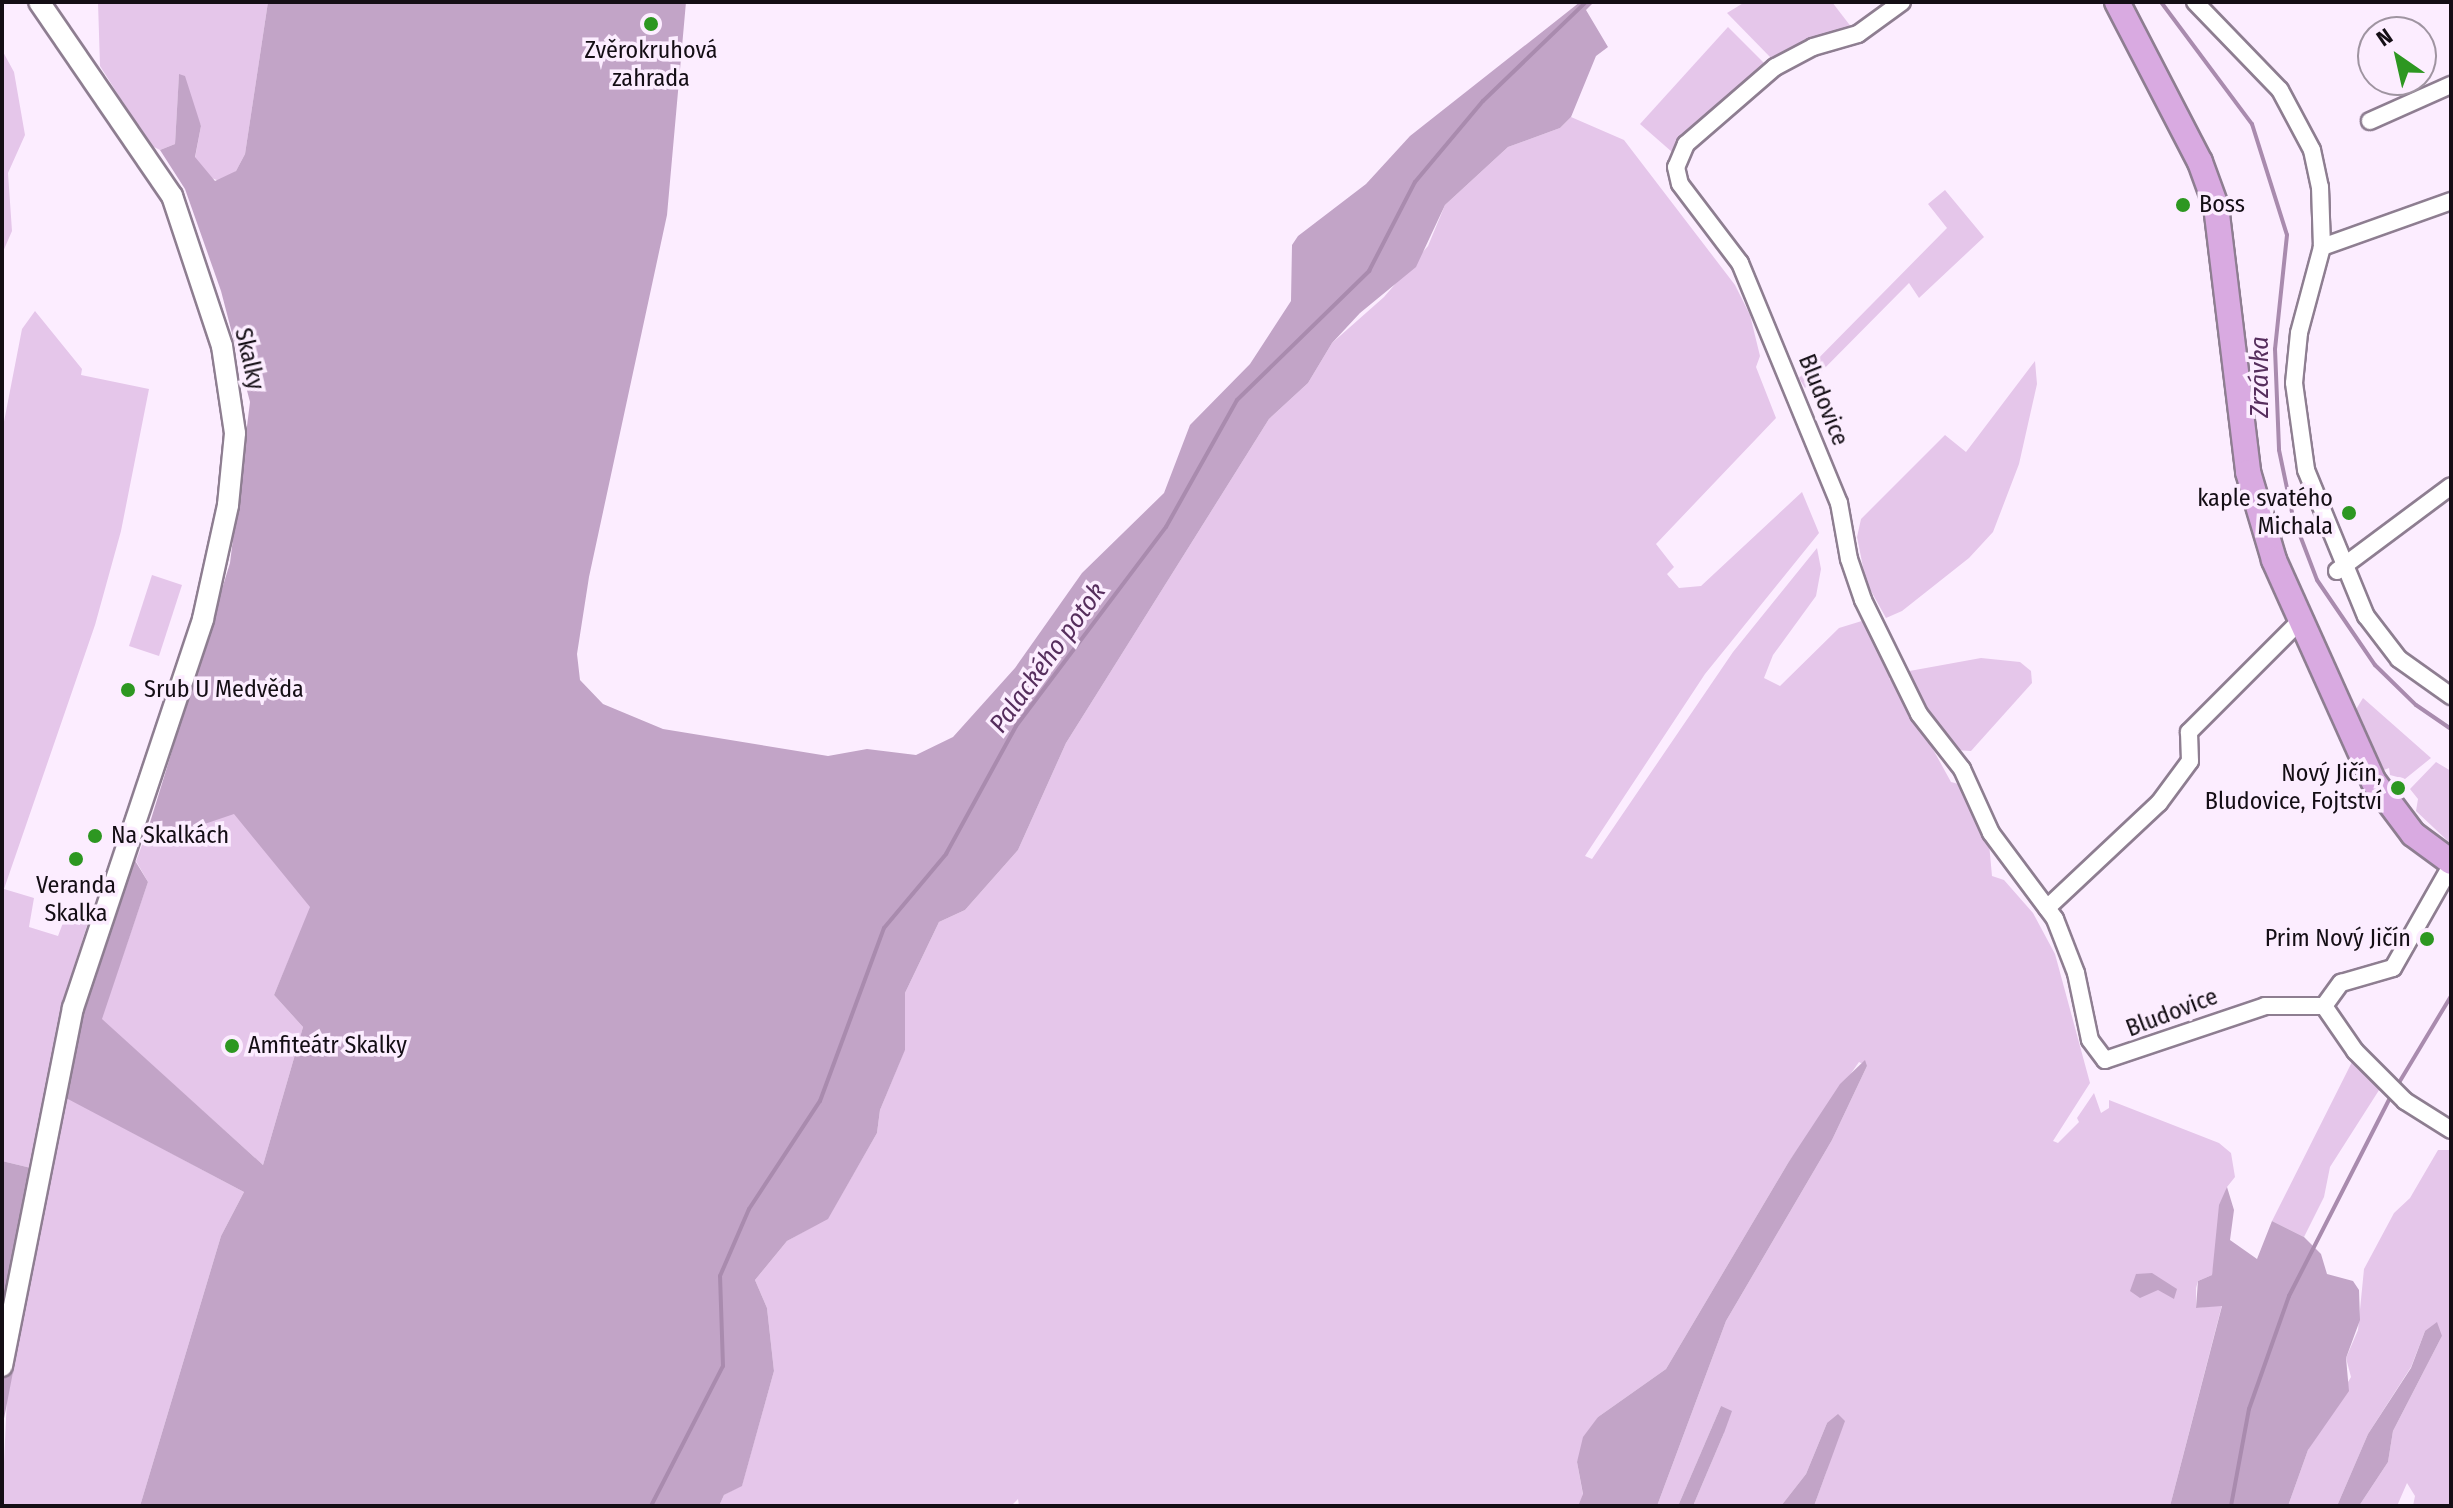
<!DOCTYPE html>
<html>
<head>
<meta charset="utf-8">
<style>
  body { margin:0 }
  #map { position:relative; width:2453px; height:1508px; overflow:hidden; background:#fcedff; font-family:"Fira Sans Condensed",sans-serif }
  div>[style] { position:absolute }
  [style*='--x'] { left:calc(var(--x)*1px); top:calc(var(--y)*1px); width:calc(var(--w)*1px); rotate:calc(var(--a)*1deg) }
  .green>* { inset:0; background:#e5c6ea }
  .forest>* { inset:0; background:#c2a4c7 }
  .stream>* { height:4px; margin:-2px; padding:0 2px; transform-origin:2px; border-radius:2px; background:#a98bae }
  .roads { filter:drop-shadow(2px 0 #8e7e91) drop-shadow(-2px 0 #8e7e91) drop-shadow(0 2px #8e7e91) drop-shadow(0 -2px #8e7e91) }
  .minor>* { height:16px; margin:-8px; padding:0 8px; transform-origin:8px; border-radius:8px; background:#fff }
  .tertiary>* { height:20px; margin:-10px; padding:0 10px; transform-origin:10px; border-radius:10px; background:#fff }
  .primary>* { height:24px; margin:-12px; padding:0 12px; transform-origin:12px; border-radius:12px; background:#d9aae1 }
  .dots>* { width:22px; height:22px; translate:-50% -50%; box-sizing:border-box; border:4px solid #fcedff; border-radius:50% }
  span { translate:-50% -50%; white-space:nowrap; text-align:center; line-height:1.15; -webkit-text-stroke:7px #fcedff; paint-order:stroke }
  .poi-label { font-size:24px; color:#140e15 }
  .left { translate:0 -50%; text-align:left }
  .right { translate:-100% -50%; text-align:right }
  .street-label { font-size:24px; color:#140e15 }
  .water-label { font-size:26px; color:#562e5d; font-style:italic }
  .frame { position:absolute; inset:0; border:4px solid #140e15; pointer-events:none }
  .north { position:absolute; left:2357px; top:16px; width:80px; height:80px; box-sizing:border-box; background:#fcedff; border:2px solid #9f94a1; border-radius:50%; rotate:326deg; font-size:22px; font-weight:700; line-height:32px; text-align:center; color:#140e15 }
  .north::after { content:''; display:block; margin:auto; width:28px; height:36px; background:#2d9721; clip-path:polygon(50% 0,100% 100%,50% 72%,0 100%) }
</style>
</head>
<body>
<div id="map">
  <div class="green">
    <div style="clip-path:polygon(98px 2px,268px 2px,245px 154px,236px 171px,222px 182px,209px 177px,195px 158px,201px 126px,179px 75px,175px 144px,160px 150px,150px 145px,100px 66px)"></div>
    <div style="clip-path:polygon(1745px 2px,1832px 2px,1852px 28px,1772px 59px,1727px 13px)"></div>
    <div style="clip-path:polygon(1728px 27px,1767px 66px,1672px 152px,1640px 124px)"></div>
    <div style="clip-path:polygon(2px 50px,14px 72px,25px 135px,8px 173px,12px 231px,2px 254px)"></div>
    <div style="clip-path:polygon(1571px 117px,1624px 140px,1735px 285px,1750px 315px,1760px 356px,1756px 367px,1776px 418px,1656px 544px,1674px 567px,1667px 574px,1679px 588px,1701px 586px,1802px 492px,1819px 533px,1705px 674px,1585px 856px,1592px 859px,1733px 652px,1817px 548px,1821px 569px,1816px 596px,1773px 655px,1764px 678px,1780px 686px,1839px 628px,1865px 620px,1893px 673px,1889px 679px,1896px 682px,1951px 782px,1966px 786px,1989px 843px,1992px 876px,2004px 880px,2033px 913px,2055px 954px,2090px 1083px,2053px 1141px,2058px 1143px,2079px 1122px,2077px 1118px,2094px 1093px,2101px 1113px,2109px 1108px,2109px 1100px,2219px 1143px,2231px 1153px,2235px 1177px,2227px 1187px,2212px 1275px,2198px 1281px,2196px 1288px,2196px 1308px,2222px 1305px,2170px 1506px,1814px 1506px,1827px 1470px,1827px 1423px,1806px 1474px,1781px 1506px,1693px 1506px,1724px 1433px,1721px 1406px,1678px 1506px,1657px 1506px,1726px 1321px,1832px 1140px,1867px 1066px,1859px 1062px,1788px 1163px,1666px 1369px,1598px 1417px,1577px 1462px,1583px 1495px,1578px 1506px,1019px 1506px,1018px 1499px,1011px 1506px,719px 1506px,724px 1495px,742px 1485px,774px 1371px,767px 1308px,755px 1280px,787px 1241px,828px 1218px,877px 1133px,880px 1110px,905px 1049px,905px 993px,939px 922px,965px 910px,1018px 850px,1066px 743px,1269px 419px,1308px 383px,1332px 343px,1384px 297px,1428px 246px,1445px 205px,1508px 147px,1560px 128px)"></div>
    <div style="clip-path:polygon(1945px 190px,1984px 237px,1919px 298px,1909px 283px,1805px 388px,1799px 378px,1947px 228px,1928px 204px)"></div>
    <div style="clip-path:polygon(35px 311px,82px 369px,81px 375px,149px 389px,121px 531px,95px 625px,4px 889px,34px 898px,29px 927px,58px 936px,69px 907px,91px 913px,62px 1004px,31px 1168px,2px 1161px,2px 432px,22px 329px)"></div>
    <div style="clip-path:polygon(2035px 361px,2037px 384px,2019px 464px,1993px 532px,1969px 558px,1902px 611px,1886px 618px,1866px 582px,1857px 537px,1861px 519px,1945px 435px,1966px 452px)"></div>
    <div style="clip-path:polygon(152px 575px,182px 585px,159px 656px,129px 646px)"></div>
    <div style="clip-path:polygon(1981px 658px,2020px 662px,2031px 671px,2032px 683px,1971px 751px,1956px 750px,1904px 672px)"></div>
    <div style="clip-path:polygon(2363px 698px,2431px 758px,2405px 779px,2390px 775px,2389px 768px,2384px 770px,2368px 742px,2355px 711px)"></div>
    <div style="clip-path:polygon(2436px 762px,2451px 771px,2451px 844px,2416px 811px,2418px 799px,2410px 789px)"></div>
    <div style="clip-path:polygon(234px 813px,311px 907px,274px 995px,303px 1027px,263px 1165px,101px 1019px,148px 882px,136px 861px,148px 829px,169px 836px)"></div>
    <div style="clip-path:polygon(2354px 1058px,2381px 1087px,2330px 1167px,2324px 1197px,2304px 1237px,2272px 1221px)"></div>
    <div style="clip-path:polygon(66px 1097px,244px 1192px,221px 1236px,140px 1506px,2px 1506px,7px 1397px)"></div>
    <div style="clip-path:polygon(2438px 1150px,2451px 1150px,2451px 1506px,2413px 1506px,2415px 1496px,2407px 1483px,2397px 1506px,2359px 1506px,2388px 1462px,2393px 1431px,2442px 1336px,2425px 1331px,2411px 1367px,2368px 1434px,2337px 1506px,2288px 1506px,2308px 1450px,2351px 1377px,2346px 1358px,2358px 1330px,2364px 1269px,2394px 1213px,2410px 1198px)"></div>
  </div>
  <div class="forest">
    <div style="clip-path:polygon(268px 2px,686px 2px,667px 215px,589px 577px,577px 654px,580px 680px,603px 704px,663px 729px,828px 756px,867px 749px,916px 755px,953px 737px,1015px 668px,1082px 573px,1164px 493px,1190px 425px,1250px 364px,1291px 301px,1292px 245px,1298px 236px,1366px 184px,1410px 136px,1580px 2px,1594px 2px,1586px 10px,1608px 47px,1596px 56px,1571px 117px,1560px 128px,1508px 147px,1445px 205px,1416px 267px,1360px 313px,1332px 343px,1308px 383px,1269px 419px,1066px 743px,1018px 850px,965px 910px,939px 922px,905px 993px,905px 1050px,880px 1110px,877px 1133px,828px 1219px,787px 1241px,755px 1280px,767px 1308px,774px 1371px,742px 1486px,724px 1495px,719px 1506px,140px 1506px,221px 1236px,244px 1192px,66px 1098px,2px 1429px,2px 1161px,31px 1168px,73px 1008px,128px 849px,148px 882px,102px 1019px,263px 1165px,303px 1027px,274px 995px,310px 907px,234px 814px,169px 836px,148px 829px,230px 563px,250px 402px,221px 291px,185px 189px,160px 150px,175px 144px,179px 74px,185px 76px,201px 126px,195px 157px,215px 181px,236px 171px,245px 154px)"></div>
    <div style="clip-path:polygon(1865px 1060px,1867px 1066px,1832px 1140px,1726px 1321px,1657px 1506px,1578px 1506px,1583px 1494px,1577px 1462px,1583px 1437px,1598px 1417px,1666px 1369px,1788px 1163px,1840px 1084px)"></div>
    <div style="clip-path:polygon(2227px 1187px,2234px 1210px,2230px 1240px,2257px 1259px,2272px 1221px,2304px 1237px,2321px 1254px,2327px 1274px,2353px 1281px,2359px 1290px,2360px 1320px,2346px 1358px,2349px 1391px,2308px 1450px,2288px 1506px,2170px 1506px,2222px 1306px,2196px 1308px,2198px 1281px,2212px 1275px,2219px 1205px)"></div>
    <div style="clip-path:polygon(2152px 1273px,2177px 1289px,2174px 1299px,2158px 1290px,2140px 1298px,2130px 1291px,2136px 1274px)"></div>
    <div style="clip-path:polygon(2437px 1322px,2442px 1336px,2393px 1431px,2388px 1462px,2359px 1506px,2337px 1506px,2368px 1434px,2411px 1368px,2425px 1331px)"></div>
    <div style="clip-path:polygon(1721px 1406px,1732px 1411px,1724px 1433px,1693px 1506px,1678px 1506px)"></div>
    <div style="clip-path:polygon(1838px 1414px,1845px 1421px,1814px 1506px,1781px 1506px,1806px 1474px,1827px 1423px)"></div>
  </div>
  <div class="stream">
    <div style="--x:2161;--y:2;--w:152;--a:53.3"></div>
    <div style="--x:2252;--y:124;--w:116;--a:72.5"></div>
    <div style="--x:2287;--y:235;--w:115;--a:96"></div>
    <div style="--x:2275;--y:349;--w:101;--a:87.7"></div>
    <div style="--x:2279;--y:450;--w:68;--a:78.2"></div>
    <div style="--x:2293;--y:517;--w:67;--a:69.1"></div>
    <div style="--x:2317;--y:580;--w:103;--a:55.7"></div>
    <div style="--x:2375;--y:665;--w:57;--a:44.3"></div>
    <div style="--x:2416;--y:705;--w:42;--a:34.4"></div>
    <div style="--x:2397;--y:1086;--w:105;--a:-59"></div>
    <div style="--x:651;--y:1506;--w:157;--a:-62.8"></div>
    <div style="--x:723;--y:1366;--w:90;--a:-91.9"></div>
    <div style="--x:720;--y:1276;--w:73;--a:-66.6"></div>
    <div style="--x:749;--y:1209;--w:129;--a:-56.7"></div>
    <div style="--x:820;--y:1101;--w:184;--a:-69.7"></div>
    <div style="--x:884;--y:928;--w:97;--a:-50"></div>
    <div style="--x:946;--y:854;--w:146;--a:-61.3"></div>
    <div style="--x:1016;--y:726;--w:249;--a:-53"></div>
    <div style="--x:1166;--y:527;--w:145;--a:-60.8"></div>
    <div style="--x:1237;--y:400;--w:185;--a:-44.3"></div>
    <div style="--x:1369;--y:271;--w:100;--a:-62.7"></div>
    <div style="--x:1415;--y:182;--w:106;--a:-50"></div>
    <div style="--x:1483;--y:101;--w:143;--a:-43.9"></div>
    <div style="--x:2231;--y:1506;--w:99;--a:-79.5"></div>
    <div style="--x:2249;--y:1409;--w:120;--a:-70.5"></div>
    <div style="--x:2289;--y:1296;--w:227;--a:-63"></div>
  </div>
  <div class="roads">
    <div class="minor">
      <div style="--x:1902;--y:2;--w:54;--a:144"></div>
      <div style="--x:1858;--y:34;--w:47;--a:163.9"></div>
      <div style="--x:1813;--y:47;--w:43;--a:152.2"></div>
      <div style="--x:1775;--y:67;--w:118;--a:139.1"></div>
      <div style="--x:1686;--y:144;--w:25;--a:113"></div>
      <div style="--x:1676;--y:167;--w:17;--a:77"></div>
      <div style="--x:1680;--y:184;--w:99;--a:52.8"></div>
      <div style="--x:1740;--y:263;--w:260;--a:67.6"></div>
      <div style="--x:1839;--y:503;--w:57;--a:79.9"></div>
      <div style="--x:1849;--y:559;--w:43;--a:71.1"></div>
      <div style="--x:1863;--y:600;--w:127;--a:63.8"></div>
      <div style="--x:1919;--y:714;--w:70;--a:52"></div>
      <div style="--x:1962;--y:769;--w:70;--a:65.6"></div>
      <div style="--x:1991;--y:833;--w:107;--a:53.3"></div>
      <div style="--x:2055;--y:919;--w:58;--a:68.7"></div>
      <div style="--x:2076;--y:973;--w:68;--a:78.2"></div>
      <div style="--x:2090;--y:1040;--w:25;--a:53"></div>
      <div style="--x:2105;--y:1060;--w:169;--a:-18.6"></div>
      <div style="--x:2265;--y:1006;--w:59;--a:0"></div>
      <div style="--x:2195;--y:2;--w:122;--a:46"></div>
      <div style="--x:2280;--y:90;--w:68;--a:61.9"></div>
      <div style="--x:2312;--y:150;--w:38;--a:78"></div>
      <div style="--x:2320;--y:187;--w:60;--a:88.1"></div>
      <div style="--x:2322;--y:247;--w:89;--a:105"></div>
      <div style="--x:2299;--y:333;--w:50;--a:95.7"></div>
      <div style="--x:2294;--y:383;--w:88;--a:82.1"></div>
      <div style="--x:2306;--y:470;--w:158;--a:67.7"></div>
      <div style="--x:2366;--y:616;--w:54;--a:52.5"></div>
      <div style="--x:2399;--y:659;--w:64;--a:35.4"></div>
      <div style="--x:2370;--y:121;--w:89;--a:-24"></div>
      <div style="--x:2322;--y:247;--w:137;--a:-19.6"></div>
      <div style="--x:2337;--y:571;--w:142;--a:-36.7"></div>
      <div style="--x:2047;--y:908;--w:154;--a:-43.2"></div>
      <div style="--x:2159;--y:803;--w:52;--a:-53.6"></div>
      <div style="--x:2190;--y:761;--w:29;--a:-92"></div>
      <div style="--x:2189;--y:732;--w:158;--a:-45"></div>
      <div style="--x:2324;--y:1006;--w:29;--a:-54"></div>
      <div style="--x:2341;--y:983;--w:54;--a:-16.1"></div>
      <div style="--x:2393;--y:968;--w:117;--a:-60.4"></div>
      <div style="--x:2324;--y:1006;--w:55;--a:55.4"></div>
      <div style="--x:2355;--y:1051;--w:71;--a:45"></div>
      <div style="--x:2405;--y:1101;--w:54;--a:32.2"></div>
    </div>
    <div class="tertiary">
      <div style="--x:2;--y:1366;--w:365;--a:-78.8"></div>
      <div style="--x:73;--y:1008;--w:410;--a:-71.5"></div>
      <div style="--x:203;--y:619;--w:117;--a:-77.6"></div>
      <div style="--x:228;--y:505;--w:72;--a:-84.4"></div>
      <div style="--x:235;--y:433;--w:88;--a:-98.5"></div>
      <div style="--x:222;--y:346;--w:158;--a:-108.4"></div>
      <div style="--x:172;--y:196;--w:235;--a:-124.4"></div>
    </div>
    <div class="primary">
      <div style="--x:2117;--y:2;--w:180;--a:62.6"></div>
      <div style="--x:2200;--y:162;--w:47;--a:70"></div>
      <div style="--x:2216;--y:206;--w:268;--a:83.1"></div>
      <div style="--x:2248;--y:472;--w:92;--a:73.5"></div>
      <div style="--x:2274;--y:560;--w:243;--a:65.8"></div>
      <div style="--x:2374;--y:782;--w:65;--a:53.1"></div>
      <div style="--x:2413;--y:834;--w:47;--a:36.4"></div>
    </div>
  </div>
  <div class="dots">
    <div style="left:651px;top:24px;background:#2d9721"></div>
    <div style="left:2183px;top:205px;background:#2d9721"></div>
    <div style="left:2349px;top:513px;background:#2d9721"></div>
    <div style="left:128px;top:690px;background:#2d9721"></div>
    <div style="left:2398px;top:788px;background:#2d9721"></div>
    <div style="left:95px;top:836px;background:#2d9721"></div>
    <div style="left:76px;top:859px;background:#2d9721"></div>
    <div style="left:2427px;top:939px;background:#2d9721"></div>
    <div style="left:232px;top:1046px;background:#2d9721"></div>
  </div>
  <div class="poi-label">
    <span style="left:651px;top:65px">Zvěrokruhová<br>zahrada</span>
    <span class="left" style="left:2199px;top:205px">Boss</span>
    <span class="right" style="left:2333px;top:513px">kaple svatého<br>Michala</span>
    <span class="left" style="left:144px;top:690px">Srub U Medvěda</span>
    <span class="right" style="left:2382px;top:788px">Nový Jičín,<br>Bludovice, Fojtství</span>
    <span class="left" style="left:111px;top:836px">Na Skalkách</span>
    <span style="left:76px;top:900px">Veranda<br>Skalka</span>
    <span class="right" style="left:2411px;top:939px">Prim Nový Jičín</span>
    <span class="left" style="left:248px;top:1046px">Amfiteátr Skalky</span>
  </div>
  <div class="street-label">
    <span style="left:249px;top:359px;rotate:77deg">Skalky</span>
    <span style="left:1823px;top:400px;rotate:68deg">Bludovice</span>
    <span style="left:2172px;top:1013px;rotate:-21deg">Bludovice</span>
  </div>
  <div class="water-label">
    <span style="left:2260px;top:377px;rotate:-90deg">Zrzávka</span>
    <span style="left:1048px;top:658px;rotate:-54deg">Palackého potok</span>
  </div>
  <div class="frame"></div>
  <div class="north">N</div>
</div>
</body>
</html>
